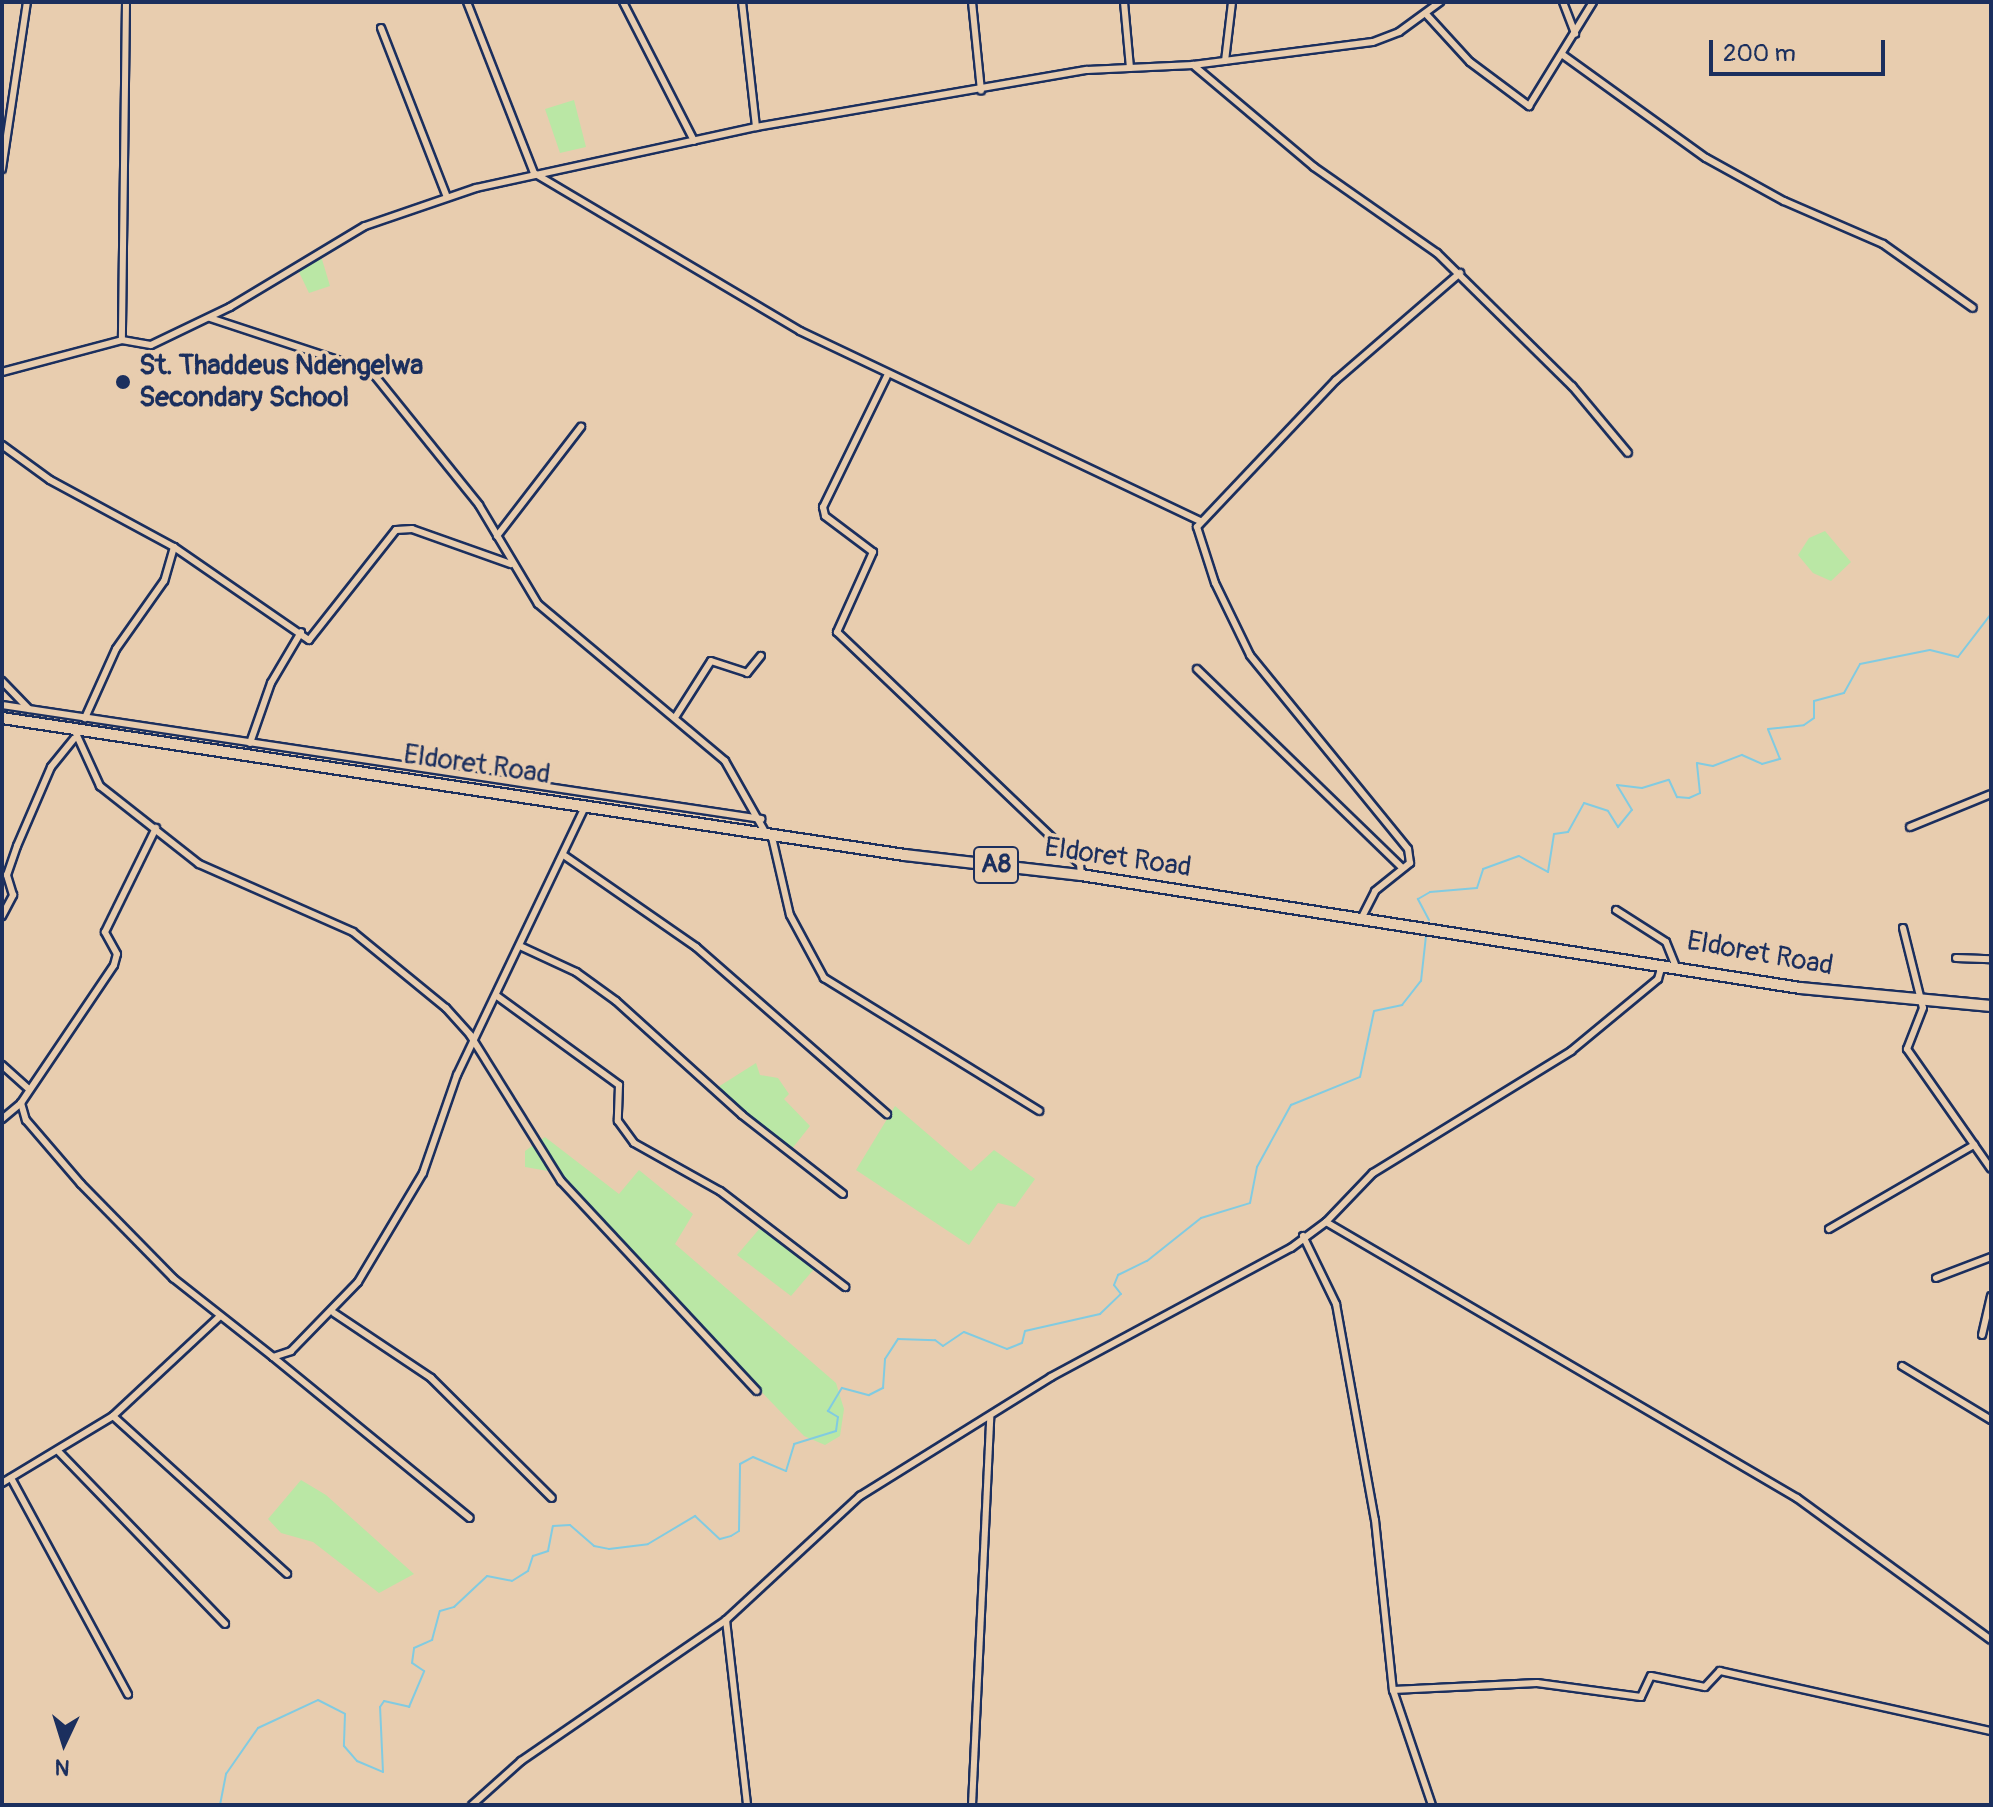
<!DOCTYPE html>
<html>
<head>
<meta charset="utf-8">
<style>
  body { margin:0 }
  #map { position:relative; width:1993px; height:1807px; overflow:hidden; background:#e8cdaf; font-family:Pangolin,sans-serif }
  div>[style] { position:absolute }
  [style*='--x'] { left:calc(var(--x)*1px); top:calc(var(--y)*1px); width:calc(var(--w)*1px); rotate:calc(var(--a)*1deg) }
  .green>* { inset:0; background:#bae7a5 }
  .stream>* { height:2px; margin:-1px; padding:0 1px; transform-origin:1px; border-radius:1px; background:#81cbe1 }
  .roads { filter:drop-shadow(2px 0 #1b2f5e) drop-shadow(-2px 0 #1b2f5e) drop-shadow(0 2px #1b2f5e) drop-shadow(0 -2px #1b2f5e) }
  .minor>* { height:6px; margin:-3px; padding:0 3px; transform-origin:3px; border-radius:3px; background:#e8cdaf }
  .trunk>* { height:10px; margin:-5px; padding:0 5px; transform-origin:5px; border-radius:5px; background:#e8cdaf }
  .dots>* { width:22px; height:22px; translate:-50% -50%; box-sizing:border-box; border:4px solid #e8cdaf; border-radius:50% }
  span { translate:-50% -50%; white-space:nowrap; text-align:center; line-height:1.15; -webkit-text-stroke:7px #e8cdaf; paint-order:stroke }
  .shield-label span { padding:2px 6px; background:#e8cdaf; border:2px solid; border-radius:6px; -webkit-text-stroke-width:0 }
  .shield-label { font-size:26px; color:#1b2f5e; font-weight:700 }
  .poi-label { font-size:28px; color:#1b2f5e; font-weight:700 }
  .left { translate:0 -50%; text-align:left }
  .street-label { font-size:28px; color:#1b2f5e }
  .frame { position:absolute; inset:0; border:4px solid #1b2f5e; pointer-events:none }
  .north { position:absolute; left:24px; top:1703px; width:80px; height:80px; -webkit-text-stroke:6px #e8cdaf; paint-order:stroke; rotate:184deg; font-size:22px; font-weight:700; line-height:32px; text-align:center; color:#1b2f5e }
  .north::after { content:''; display:block; margin:auto; width:28px; height:36px; background:#1b2f5e; clip-path:polygon(50% 0,100% 100%,50% 72%,0 100%) }
  .scale { position:absolute; left:1709px; top:40px; width:176px; height:36px; box-sizing:border-box; border:4px solid #1b2f5e; border-top:0; padding-left:10px; font-size:24px; line-height:28px; white-space:nowrap; color:#1b2f5e; -webkit-text-stroke:6px #e8cdaf; paint-order:stroke }
</style>
</head>
<body>
<div id="map">
  <div class="green">
    <div style="clip-path:polygon(574px 100px,586px 147px,560px 153px,545px 109px)"></div>
    <div style="clip-path:polygon(321px 256px,330px 286px,309px 293px,298px 270px)"></div>
    <div style="clip-path:polygon(1825px 531px,1851px 562px,1831px 581px,1813px 573px,1798px 555px,1809px 538px)"></div>
    <div style="clip-path:polygon(756px 1063px,760px 1075px,778px 1078px,789px 1094px,784px 1099px,810px 1126px,791px 1150px,718px 1087px)"></div>
    <div style="clip-path:polygon(895px 1106px,971px 1171px,994px 1150px,1035px 1179px,1015px 1207px,998px 1203px,969px 1245px,856px 1170px)"></div>
    <div style="clip-path:polygon(545px 1137px,619px 1194px,639px 1170px,693px 1214px,675px 1244px,836px 1383px,844px 1409px,840px 1436px,825px 1445px,804px 1436px,548px 1171px,525px 1167px,525px 1151px)"></div>
    <div style="clip-path:polygon(761px 1227px,814px 1269px,791px 1296px,737px 1255px)"></div>
    <div style="clip-path:polygon(301px 1480px,326px 1495px,414px 1574px,379px 1593px,313px 1542px,281px 1533px,268px 1519px)"></div>
  </div>
  <div class="stream">
    <div style="--x:1429;--y:920;--w:24;--a:-118"></div>
    <div style="--x:1418;--y:899;--w:14;--a:-30"></div>
    <div style="--x:1430;--y:892;--w:47;--a:-4.9"></div>
    <div style="--x:1477;--y:888;--w:20;--a:-72"></div>
    <div style="--x:1483;--y:869;--w:38;--a:-20"></div>
    <div style="--x:1519;--y:856;--w:33;--a:29"></div>
    <div style="--x:1548;--y:872;--w:38;--a:-81"></div>
    <div style="--x:1554;--y:834;--w:14;--a:-8"></div>
    <div style="--x:1568;--y:832;--w:33;--a:-61"></div>
    <div style="--x:1584;--y:803;--w:25;--a:18"></div>
    <div style="--x:1608;--y:811;--w:19;--a:58"></div>
    <div style="--x:1618;--y:827;--w:22;--a:-51"></div>
    <div style="--x:1632;--y:810;--w:29;--a:-121"></div>
    <div style="--x:1617;--y:785;--w:25;--a:7"></div>
    <div style="--x:1642;--y:788;--w:28;--a:-17"></div>
    <div style="--x:1669;--y:780;--w:19;--a:65"></div>
    <div style="--x:1677;--y:797;--w:12;--a:5"></div>
    <div style="--x:1689;--y:798;--w:12;--a:-24"></div>
    <div style="--x:1700;--y:793;--w:30;--a:-96"></div>
    <div style="--x:1697;--y:763;--w:16;--a:11"></div>
    <div style="--x:1713;--y:766;--w:31;--a:-21"></div>
    <div style="--x:1742;--y:755;--w:22;--a:24"></div>
    <div style="--x:1762;--y:764;--w:19;--a:-16"></div>
    <div style="--x:1780;--y:759;--w:32;--a:-112"></div>
    <div style="--x:1768;--y:729;--w:36;--a:-6"></div>
    <div style="--x:1804;--y:725;--w:12;--a:-35"></div>
    <div style="--x:1814;--y:718;--w:17;--a:-90"></div>
    <div style="--x:1814;--y:701;--w:31;--a:-15"></div>
    <div style="--x:1844;--y:693;--w:33;--a:-61"></div>
    <div style="--x:1860;--y:664;--w:71;--a:-11.3"></div>
    <div style="--x:1930;--y:650;--w:29;--a:14"></div>
    <div style="--x:1958;--y:657;--w:54;--a:-52.5"></div>
    <div style="--x:220;--y:1805;--w:32;--a:-79"></div>
    <div style="--x:226;--y:1774;--w:56;--a:-55.2"></div>
    <div style="--x:258;--y:1728;--w:66;--a:-25"></div>
    <div style="--x:318;--y:1700;--w:30;--a:27"></div>
    <div style="--x:345;--y:1714;--w:32;--a:92"></div>
    <div style="--x:344;--y:1746;--w:20;--a:49"></div>
    <div style="--x:357;--y:1761;--w:28;--a:23"></div>
    <div style="--x:383;--y:1772;--w:65;--a:-92.6"></div>
    <div style="--x:380;--y:1707;--w:7;--a:-56"></div>
    <div style="--x:384;--y:1701;--w:26;--a:13"></div>
    <div style="--x:409;--y:1707;--w:39;--a:-67"></div>
    <div style="--x:424;--y:1671;--w:14;--a:-146"></div>
    <div style="--x:412;--y:1663;--w:15;--a:-82"></div>
    <div style="--x:414;--y:1648;--w:20;--a:-24"></div>
    <div style="--x:432;--y:1640;--w:30;--a:-75"></div>
    <div style="--x:440;--y:1611;--w:15;--a:-16"></div>
    <div style="--x:454;--y:1607;--w:45;--a:-43.2"></div>
    <div style="--x:487;--y:1576;--w:25;--a:11"></div>
    <div style="--x:512;--y:1581;--w:19;--a:-32"></div>
    <div style="--x:528;--y:1571;--w:16;--a:-72"></div>
    <div style="--x:533;--y:1556;--w:16;--a:-18"></div>
    <div style="--x:548;--y:1551;--w:25;--a:-79"></div>
    <div style="--x:553;--y:1526;--w:17;--a:-3"></div>
    <div style="--x:570;--y:1525;--w:32;--a:41"></div>
    <div style="--x:594;--y:1546;--w:15;--a:11"></div>
    <div style="--x:609;--y:1549;--w:39;--a:-7"></div>
    <div style="--x:648;--y:1544;--w:55;--a:-30.8"></div>
    <div style="--x:695;--y:1516;--w:34;--a:43"></div>
    <div style="--x:720;--y:1539;--w:11;--a:-15"></div>
    <div style="--x:731;--y:1536;--w:9;--a:-32"></div>
    <div style="--x:739;--y:1531;--w:67;--a:-89.1"></div>
    <div style="--x:740;--y:1464;--w:15;--a:-28"></div>
    <div style="--x:753;--y:1457;--w:36;--a:23"></div>
    <div style="--x:786;--y:1471;--w:28;--a:-73"></div>
    <div style="--x:794;--y:1444;--w:44;--a:-17.2"></div>
    <div style="--x:836;--y:1431;--w:14;--a:-82"></div>
    <div style="--x:838;--y:1417;--w:12;--a:-149"></div>
    <div style="--x:828;--y:1411;--w:27;--a:-59"></div>
    <div style="--x:842;--y:1388;--w:28;--a:15"></div>
    <div style="--x:869;--y:1395;--w:16;--a:-27"></div>
    <div style="--x:883;--y:1388;--w:29;--a:-86"></div>
    <div style="--x:885;--y:1359;--w:24;--a:-57"></div>
    <div style="--x:898;--y:1339;--w:37;--a:2"></div>
    <div style="--x:935;--y:1340;--w:10;--a:37"></div>
    <div style="--x:943;--y:1346;--w:25;--a:-34"></div>
    <div style="--x:964;--y:1332;--w:46;--a:21.6"></div>
    <div style="--x:1007;--y:1349;--w:16;--a:-22"></div>
    <div style="--x:1022;--y:1343;--w:12;--a:-76"></div>
    <div style="--x:1025;--y:1331;--w:77;--a:-12.8"></div>
    <div style="--x:1100;--y:1314;--w:29;--a:-44"></div>
    <div style="--x:1121;--y:1294;--w:11;--a:-128"></div>
    <div style="--x:1114;--y:1285;--w:11;--a:-68"></div>
    <div style="--x:1118;--y:1275;--w:32;--a:-26"></div>
    <div style="--x:1147;--y:1261;--w:69;--a:-38.5"></div>
    <div style="--x:1201;--y:1218;--w:51;--a:-17"></div>
    <div style="--x:1250;--y:1203;--w:37;--a:-79"></div>
    <div style="--x:1257;--y:1167;--w:71;--a:-61.3"></div>
    <div style="--x:1291;--y:1105;--w:74;--a:-22.1"></div>
    <div style="--x:1360;--y:1077;--w:67;--a:-78"></div>
    <div style="--x:1374;--y:1011;--w:29;--a:-12"></div>
    <div style="--x:1402;--y:1005;--w:31;--a:-52"></div>
    <div style="--x:1421;--y:981;--w:45;--a:-83.7"></div>
  </div>
  <div class="roads">
    <div class="minor">
      <div style="--x:126;--y:2;--w:338;--a:90.7"></div>
      <div style="--x:122;--y:340;--w:29;--a:10"></div>
      <div style="--x:151;--y:345;--w:88;--a:-25.7"></div>
      <div style="--x:230;--y:307;--w:157;--a:-31"></div>
      <div style="--x:365;--y:226;--w:117;--a:-18.9"></div>
      <div style="--x:476;--y:188;--w:287;--a:-12.3"></div>
      <div style="--x:756;--y:127;--w:336;--a:-9.8"></div>
      <div style="--x:1087;--y:70;--w:106;--a:-2.7"></div>
      <div style="--x:1193;--y:65;--w:181;--a:-7.3"></div>
      <div style="--x:1373;--y:42;--w:28;--a:-21"></div>
      <div style="--x:1399;--y:32;--w:51;--a:-36.2"></div>
      <div style="--x:467;--y:2;--w:184;--a:68.6"></div>
      <div style="--x:534;--y:173;--w:309;--a:30.7"></div>
      <div style="--x:800;--y:331;--w:444;--a:25.4"></div>
      <div style="--x:623;--y:2;--w:156;--a:62.9"></div>
      <div style="--x:742;--y:2;--w:126;--a:83.6"></div>
      <div style="--x:972;--y:2;--w:89;--a:84.2"></div>
      <div style="--x:1124;--y:2;--w:66;--a:84.8"></div>
      <div style="--x:1563;--y:2;--w:34;--a:69"></div>
      <div style="--x:1426;--y:14;--w:65;--a:47.5"></div>
      <div style="--x:1470;--y:62;--w:74;--a:36.7"></div>
      <div style="--x:1529;--y:106;--w:122;--a:-58.4"></div>
      <div style="--x:381;--y:28;--w:181;--a:68.7"></div>
      <div style="--x:1563;--y:55;--w:176;--a:35.8"></div>
      <div style="--x:1706;--y:158;--w:89;--a:28.9"></div>
      <div style="--x:1784;--y:201;--w:108;--a:23.5"></div>
      <div style="--x:1883;--y:244;--w:110;--a:35.4"></div>
      <div style="--x:1225;--y:61;--w:59;--a:-83.2"></div>
      <div style="--x:1193;--y:65;--w:158;--a:40.1"></div>
      <div style="--x:1314;--y:167;--w:150;--a:35"></div>
      <div style="--x:1437;--y:253;--w:190;--a:44.6"></div>
      <div style="--x:1572;--y:386;--w:87;--a:50.1"></div>
      <div style="--x:2;--y:169;--w:169;--a:-81.5"></div>
      <div style="--x:210;--y:318;--w:169;--a:18.2"></div>
      <div style="--x:371;--y:371;--w:172;--a:51.1"></div>
      <div style="--x:479;--y:505;--w:115;--a:59.2"></div>
      <div style="--x:538;--y:604;--w:244;--a:40"></div>
      <div style="--x:725;--y:761;--w:81;--a:60.6"></div>
      <div style="--x:2;--y:372;--w:124;--a:-14.9"></div>
      <div style="--x:887;--y:376;--w:146;--a:116"></div>
      <div style="--x:823;--y:507;--w:9;--a:77"></div>
      <div style="--x:825;--y:516;--w:60;--a:36.9"></div>
      <div style="--x:873;--y:552;--w:88;--a:114.2"></div>
      <div style="--x:837;--y:632;--w:336;--a:43.7"></div>
      <div style="--x:1080;--y:864;--w:11;--a:85"></div>
      <div style="--x:2;--y:445;--w:59;--a:36.1"></div>
      <div style="--x:50;--y:480;--w:141;--a:28.4"></div>
      <div style="--x:174;--y:547;--w:35;--a:106"></div>
      <div style="--x:164;--y:581;--w:83;--a:125.2"></div>
      <div style="--x:116;--y:649;--w:76;--a:114.2"></div>
      <div style="--x:497;--y:536;--w:138;--a:-52.4"></div>
      <div style="--x:174;--y:547;--w:164;--a:34.6"></div>
      <div style="--x:309;--y:640;--w:140;--a:-51.7"></div>
      <div style="--x:396;--y:530;--w:16;--a:-4"></div>
      <div style="--x:412;--y:529;--w:105;--a:19.5"></div>
      <div style="--x:1197;--y:669;--w:286;--a:44.1"></div>
      <div style="--x:2;--y:681;--w:39;--a:46"></div>
      <div style="--x:2;--y:705;--w:768;--a:8.54"></div>
      <div style="--x:676;--y:716;--w:65;--a:-57.5"></div>
      <div style="--x:711;--y:661;--w:38;--a:18"></div>
      <div style="--x:747;--y:673;--w:22;--a:-51"></div>
      <div style="--x:74;--y:729;--w:63;--a:65.5"></div>
      <div style="--x:100;--y:786;--w:126;--a:38.2"></div>
      <div style="--x:199;--y:864;--w:168;--a:23.8"></div>
      <div style="--x:353;--y:932;--w:120;--a:39.3"></div>
      <div style="--x:446;--y:1008;--w:36;--a:48"></div>
      <div style="--x:470;--y:1035;--w:172;--a:58.1"></div>
      <div style="--x:561;--y:1181;--w:287;--a:47"></div>
      <div style="--x:250;--y:743;--w:64;--a:-70.7"></div>
      <div style="--x:271;--y:683;--w:59;--a:-59.5"></div>
      <div style="--x:1910;--y:827;--w:87;--a:-22.2"></div>
      <div style="--x:771;--y:833;--w:84;--a:77"></div>
      <div style="--x:790;--y:915;--w:72;--a:61.6"></div>
      <div style="--x:824;--y:978;--w:253;--a:31.7"></div>
      <div style="--x:565;--y:856;--w:160;--a:34.8"></div>
      <div style="--x:696;--y:947;--w:254;--a:41.2"></div>
      <div style="--x:1616;--y:910;--w:59;--a:32.6"></div>
      <div style="--x:1666;--y:942;--w:24;--a:68"></div>
      <div style="--x:2;--y:916;--w:24;--a:-62"></div>
      <div style="--x:13;--y:895;--w:21;--a:-107"></div>
      <div style="--x:7;--y:875;--w:31;--a:-71"></div>
      <div style="--x:17;--y:846;--w:86;--a:-66.7"></div>
      <div style="--x:51;--y:767;--w:36;--a:-51"></div>
      <div style="--x:1361;--y:919;--w:31;--a:-63"></div>
      <div style="--x:1375;--y:891;--w:45;--a:-38.7"></div>
      <div style="--x:1410;--y:863;--w:14;--a:-98"></div>
      <div style="--x:1408;--y:849;--w:250;--a:-129.2"></div>
      <div style="--x:1250;--y:655;--w:80;--a:-115.9"></div>
      <div style="--x:1215;--y:583;--w:59;--a:-107.8"></div>
      <div style="--x:1197;--y:527;--w:202;--a:-46.6"></div>
      <div style="--x:1336;--y:380;--w:164;--a:-40.8"></div>
      <div style="--x:1903;--y:928;--w:82;--a:76"></div>
      <div style="--x:1923;--y:1008;--w:44;--a:111.3"></div>
      <div style="--x:1907;--y:1049;--w:146;--a:55"></div>
      <div style="--x:522;--y:947;--w:60;--a:24.8"></div>
      <div style="--x:576;--y:972;--w:49;--a:35.9"></div>
      <div style="--x:616;--y:1001;--w:170;--a:42.1"></div>
      <div style="--x:742;--y:1115;--w:128;--a:38"></div>
      <div style="--x:1956;--y:958;--w:35;--a:2"></div>
      <div style="--x:497;--y:996;--w:151;--a:36.1"></div>
      <div style="--x:619;--y:1085;--w:36;--a:92"></div>
      <div style="--x:618;--y:1121;--w:27;--a:54"></div>
      <div style="--x:634;--y:1143;--w:98;--a:29.2"></div>
      <div style="--x:720;--y:1191;--w:158;--a:37.5"></div>
      <div style="--x:2;--y:1065;--w:36;--a:42"></div>
      <div style="--x:21;--y:1103;--w:18;--a:74"></div>
      <div style="--x:26;--y:1120;--w:84;--a:49.3"></div>
      <div style="--x:81;--y:1184;--w:132;--a:45.6"></div>
      <div style="--x:173;--y:1278;--w:127;--a:38.3"></div>
      <div style="--x:273;--y:1357;--w:19;--a:-18"></div>
      <div style="--x:291;--y:1351;--w:96;--a:-45.8"></div>
      <div style="--x:358;--y:1282;--w:127;--a:-59.2"></div>
      <div style="--x:423;--y:1173;--w:104;--a:-70.9"></div>
      <div style="--x:457;--y:1075;--w:299;--a:-64.5"></div>
      <div style="--x:2;--y:1119;--w:25;--a:-40"></div>
      <div style="--x:21;--y:1103;--w:166;--a:-56"></div>
      <div style="--x:114;--y:965;--w:11;--a:-75"></div>
      <div style="--x:117;--y:954;--w:25;--a:-119"></div>
      <div style="--x:105;--y:932;--w:116;--a:-63.9"></div>
      <div style="--x:1326;--y:1222;--w:546;--a:30.37"></div>
      <div style="--x:1797;--y:1498;--w:240;--a:36.2"></div>
      <div style="--x:1829;--y:1229;--w:168;--a:-30.1"></div>
      <div style="--x:1303;--y:1236;--w:76;--a:64.1"></div>
      <div style="--x:1336;--y:1304;--w:219;--a:79.8"></div>
      <div style="--x:1375;--y:1520;--w:171;--a:84"></div>
      <div style="--x:1393;--y:1690;--w:121;--a:71.3"></div>
      <div style="--x:1936;--y:1278;--w:59;--a:-20.9"></div>
      <div style="--x:334;--y:1313;--w:117;--a:33.8"></div>
      <div style="--x:431;--y:1378;--w:170;--a:44.8"></div>
      <div style="--x:1982;--y:1335;--w:40;--a:-77"></div>
      <div style="--x:273;--y:1357;--w:254;--a:39.3"></div>
      <div style="--x:1902;--y:1366;--w:104;--a:31.2"></div>
      <div style="--x:113;--y:1416;--w:235;--a:42.2"></div>
      <div style="--x:59;--y:1452;--w:239;--a:46"></div>
      <div style="--x:11;--y:1478;--w:246;--a:61.6"></div>
      <div style="--x:2;--y:1483;--w:130;--a:-31.1"></div>
      <div style="--x:113;--y:1416;--w:145;--a:-43"></div>
      <div style="--x:726;--y:1620;--w:186;--a:83.5"></div>
      <div style="--x:1393;--y:1690;--w:144;--a:-2.8"></div>
      <div style="--x:1537;--y:1683;--w:105;--a:7.7"></div>
      <div style="--x:1641;--y:1697;--w:23;--a:-65"></div>
      <div style="--x:1651;--y:1676;--w:55;--a:11.5"></div>
      <div style="--x:1705;--y:1687;--w:22;--a:-47"></div>
      <div style="--x:1720;--y:1671;--w:278;--a:12.5"></div>
      <div style="--x:472;--y:1805;--w:66;--a:-41.9"></div>
      <div style="--x:521;--y:1761;--w:249;--a:-34.5"></div>
      <div style="--x:726;--y:1620;--w:183;--a:-42.8"></div>
      <div style="--x:860;--y:1496;--w:225;--a:-31.9"></div>
      <div style="--x:1051;--y:1377;--w:272;--a:-28.3"></div>
      <div style="--x:1291;--y:1248;--w:44;--a:-36.6"></div>
      <div style="--x:1326;--y:1222;--w:68;--a:-46.2"></div>
      <div style="--x:1373;--y:1173;--w:233;--a:-31.6"></div>
      <div style="--x:1571;--y:1051;--w:113;--a:-39.6"></div>
      <div style="--x:1658;--y:979;--w:15;--a:-74"></div>
      <div style="--x:972;--y:1805;--w:388;--a:-87.3"></div>
    </div>
    <div class="trunk">
      <div style="--x:2;--y:718;--w:913;--a:8.63"></div>
      <div style="--x:905;--y:855;--w:177;--a:6.5"></div>
      <div style="--x:1081;--y:875;--w:728;--a:8.93"></div>
      <div style="--x:1800;--y:988;--w:192;--a:5.4"></div>
    </div>
  </div>
  <div class="dots">
    <div style="left:123px;top:382px;background:#1b2f5e"></div>
  </div>
  <div class="shield-label">
    <span style="left:996px;top:865px">A8</span>
  </div>
  <div class="poi-label">
    <span class="left" style="left:139px;top:382px">St. Thaddeus Ndengelwa<br>Secondary School</span>
  </div>
  <div class="street-label">
    <span style="left:477px;top:765px;rotate:8deg">Eldoret Road</span>
    <span style="left:1118px;top:858px;rotate:8deg">Eldoret Road</span>
    <span style="left:1760px;top:954px;rotate:10deg">Eldoret Road</span>
  </div>
  <div class="frame"></div>
  <div class="north">N</div>
  <div class="scale">200 m</div>
</div>
</body>
</html>
